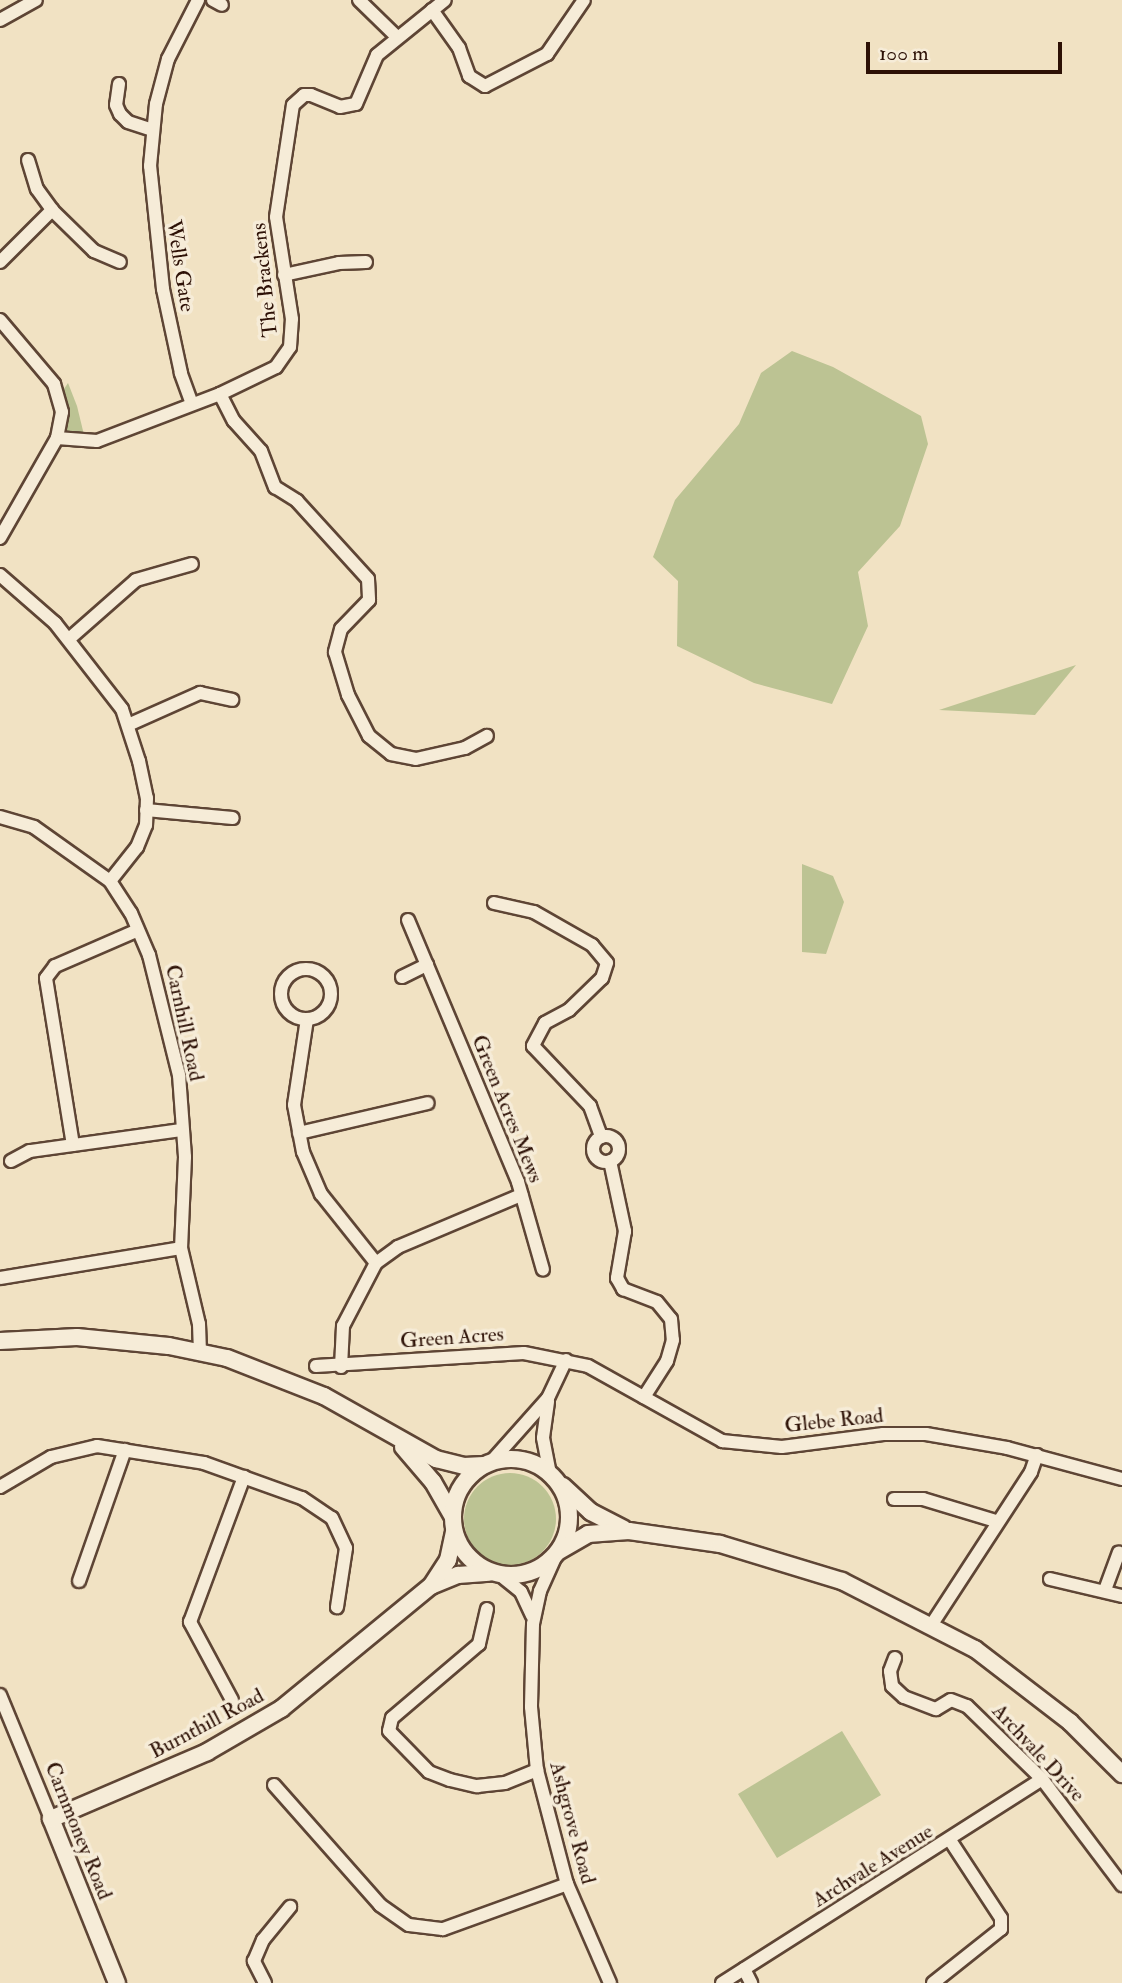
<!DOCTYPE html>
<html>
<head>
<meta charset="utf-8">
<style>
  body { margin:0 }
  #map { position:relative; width:1122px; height:1983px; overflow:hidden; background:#f1e2c3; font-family:"IM FELL Double Pica",serif }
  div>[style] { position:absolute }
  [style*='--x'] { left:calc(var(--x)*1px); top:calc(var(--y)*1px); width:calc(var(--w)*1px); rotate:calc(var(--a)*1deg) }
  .green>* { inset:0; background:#bcc393 }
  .round { border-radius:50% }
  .roads { filter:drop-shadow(2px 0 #5e4535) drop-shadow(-2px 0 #5e4535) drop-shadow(0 2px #5e4535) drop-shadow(0 -2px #5e4535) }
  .minor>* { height:12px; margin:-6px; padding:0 6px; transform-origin:6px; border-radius:6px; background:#f6ecd8 }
  .minor>.ring { margin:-6px; padding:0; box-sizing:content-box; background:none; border:12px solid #f6ecd8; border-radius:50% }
  .tertiary>* { height:16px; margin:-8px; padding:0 8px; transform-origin:8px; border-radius:8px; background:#f6ecd8 }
  .tertiary>.ring { margin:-8px; padding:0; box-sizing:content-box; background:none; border:16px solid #f6ecd8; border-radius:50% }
  span { translate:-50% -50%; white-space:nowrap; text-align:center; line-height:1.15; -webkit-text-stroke:7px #f6ecd8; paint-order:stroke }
  .street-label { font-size:21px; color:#2d1106 }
  .scale { position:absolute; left:866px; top:42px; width:196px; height:32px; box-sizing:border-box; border:4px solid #2d1106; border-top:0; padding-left:9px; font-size:21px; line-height:24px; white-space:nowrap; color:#2d1106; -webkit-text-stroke:5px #f6ecd8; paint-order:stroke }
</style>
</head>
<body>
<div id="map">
  <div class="green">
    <div style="clip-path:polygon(792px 351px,833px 367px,921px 416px,928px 444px,900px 526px,858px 572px,868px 626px,832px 704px,754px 683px,677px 646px,678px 581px,653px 557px,675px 500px,739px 424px,761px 373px)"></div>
    <div style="clip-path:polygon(68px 383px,77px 406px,85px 439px,67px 435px,64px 389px)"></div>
    <div style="clip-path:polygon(1076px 665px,1035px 715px,939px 710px)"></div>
    <div style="clip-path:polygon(802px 864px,833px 876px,844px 902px,826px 954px,802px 952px)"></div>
    <div class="round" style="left:464px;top:1473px;width:92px;height:92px"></div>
    <div style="clip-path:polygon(842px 1731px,881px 1795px,777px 1858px,738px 1794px)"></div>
  </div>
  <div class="roads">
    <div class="minor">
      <div style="--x:213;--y:0;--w:10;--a:29"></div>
      <div style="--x:359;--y:0;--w:53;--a:44.2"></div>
      <div style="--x:432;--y:10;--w:47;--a:54.6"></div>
      <div style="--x:459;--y:48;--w:30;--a:70"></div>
      <div style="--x:469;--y:76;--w:19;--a:32"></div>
      <div style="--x:485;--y:86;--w:70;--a:-27.3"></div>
      <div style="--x:547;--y:54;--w:65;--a:-55.6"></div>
      <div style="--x:0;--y:20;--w:41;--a:-29.1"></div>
      <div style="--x:119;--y:84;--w:21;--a:98"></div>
      <div style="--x:116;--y:105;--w:10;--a:66"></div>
      <div style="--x:120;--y:114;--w:11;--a:45"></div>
      <div style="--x:128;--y:122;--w:25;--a:18"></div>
      <div style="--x:28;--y:160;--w:30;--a:73"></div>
      <div style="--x:37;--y:189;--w:26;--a:54"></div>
      <div style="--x:52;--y:210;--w:59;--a:44.3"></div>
      <div style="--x:94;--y:251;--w:28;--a:23"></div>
      <div style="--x:0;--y:262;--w:74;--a:-45"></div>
      <div style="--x:284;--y:275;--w:56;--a:-12.3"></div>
      <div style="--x:339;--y:263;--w:27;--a:-2"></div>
      <div style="--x:0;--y:320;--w:84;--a:49.8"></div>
      <div style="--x:54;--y:384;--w:29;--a:74"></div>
      <div style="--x:62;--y:412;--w:26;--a:101"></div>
      <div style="--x:57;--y:438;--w:115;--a:119.7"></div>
      <div style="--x:220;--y:394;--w:62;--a:-25.7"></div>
      <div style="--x:276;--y:367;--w:24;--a:-55"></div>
      <div style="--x:290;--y:347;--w:28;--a:-86"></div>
      <div style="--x:292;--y:319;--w:103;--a:-98.9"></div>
      <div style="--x:276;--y:217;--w:113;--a:-81.4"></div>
      <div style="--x:293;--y:105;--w:15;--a:-42"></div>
      <div style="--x:304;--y:95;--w:7;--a:0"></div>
      <div style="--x:311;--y:95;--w:31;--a:22"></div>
      <div style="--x:340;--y:107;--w:16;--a:-11"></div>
      <div style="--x:356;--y:104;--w:53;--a:-66.8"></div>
      <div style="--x:377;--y:55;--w:87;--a:-39"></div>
      <div style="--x:192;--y:404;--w:33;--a:-110"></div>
      <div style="--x:181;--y:373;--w:86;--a:-102.1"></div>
      <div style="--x:163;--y:289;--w:124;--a:-96"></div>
      <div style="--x:150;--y:166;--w:62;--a:-84.5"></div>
      <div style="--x:156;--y:104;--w:47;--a:-75.1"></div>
      <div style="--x:168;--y:59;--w:66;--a:-63"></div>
      <div style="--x:57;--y:438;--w:40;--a:4.3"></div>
      <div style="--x:97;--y:441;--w:132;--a:-20.9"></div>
      <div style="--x:220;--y:394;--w:30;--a:63"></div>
      <div style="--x:234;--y:421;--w:40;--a:48"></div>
      <div style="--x:261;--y:451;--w:39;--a:69"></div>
      <div style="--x:275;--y:487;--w:26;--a:32"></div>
      <div style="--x:297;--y:501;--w:105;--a:47.7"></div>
      <div style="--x:368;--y:579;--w:21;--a:87"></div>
      <div style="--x:369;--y:600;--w:40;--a:134"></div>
      <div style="--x:341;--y:629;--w:24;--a:105"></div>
      <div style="--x:335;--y:652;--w:45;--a:73.2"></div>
      <div style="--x:348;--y:695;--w:46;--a:62.9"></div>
      <div style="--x:369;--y:736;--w:28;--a:39"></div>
      <div style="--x:391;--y:754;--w:25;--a:11"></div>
      <div style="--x:416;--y:759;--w:50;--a:-12.7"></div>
      <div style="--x:465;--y:748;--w:25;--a:-29"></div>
      <div style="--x:0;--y:575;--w:73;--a:41.1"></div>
      <div style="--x:55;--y:623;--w:109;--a:52.1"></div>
      <div style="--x:122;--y:709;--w:55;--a:71.9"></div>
      <div style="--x:139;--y:761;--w:38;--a:78"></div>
      <div style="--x:147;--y:798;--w:27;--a:92"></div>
      <div style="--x:146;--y:825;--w:24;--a:112"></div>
      <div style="--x:137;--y:847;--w:43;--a:128.5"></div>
      <div style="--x:69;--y:639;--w:89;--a:-41.4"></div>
      <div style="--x:136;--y:580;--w:58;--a:-15.9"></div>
      <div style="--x:128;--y:725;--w:79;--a:-24"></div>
      <div style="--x:200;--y:693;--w:33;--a:12"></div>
      <div style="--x:146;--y:810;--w:87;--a:5.3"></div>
      <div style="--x:0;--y:817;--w:35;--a:16"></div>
      <div style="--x:34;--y:827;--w:93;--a:35.4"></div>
      <div style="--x:110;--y:881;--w:38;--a:57"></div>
      <div style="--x:131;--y:913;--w:46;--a:66.8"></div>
      <div style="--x:149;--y:955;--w:124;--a:76"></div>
      <div style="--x:179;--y:1075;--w:82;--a:85.8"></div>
      <div style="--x:185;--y:1157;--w:91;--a:92.5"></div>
      <div style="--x:181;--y:1248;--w:78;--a:76.7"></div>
      <div style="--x:199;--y:1324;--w:28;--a:88"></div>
      <div style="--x:494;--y:903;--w:41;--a:12.7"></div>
      <div style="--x:534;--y:912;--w:67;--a:29.6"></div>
      <div style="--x:592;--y:945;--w:23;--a:50"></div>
      <div style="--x:607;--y:963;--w:16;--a:108"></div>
      <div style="--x:602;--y:978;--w:46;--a:135.9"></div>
      <div style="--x:569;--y:1010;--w:27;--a:152"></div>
      <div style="--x:545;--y:1023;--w:26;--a:118"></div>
      <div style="--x:533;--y:1046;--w:83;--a:46.5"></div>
      <div style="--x:590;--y:1106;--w:33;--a:70"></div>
      <div style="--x:408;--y:920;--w:284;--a:67.2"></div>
      <div style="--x:518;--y:1182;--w:91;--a:74.1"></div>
      <div class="ring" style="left:281px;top:969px;width:38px;height:38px"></div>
      <div style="--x:402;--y:977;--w:28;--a:-26"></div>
      <div style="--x:307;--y:1019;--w:87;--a:98.6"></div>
      <div style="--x:294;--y:1105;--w:48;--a:79.2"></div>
      <div style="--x:303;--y:1152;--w:46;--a:66.8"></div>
      <div style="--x:321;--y:1194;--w:88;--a:51.4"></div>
      <div style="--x:299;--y:1133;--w:132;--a:-13.1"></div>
      <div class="ring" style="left:593px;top:1136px;width:14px;height:14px"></div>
      <div style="--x:73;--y:1145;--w:169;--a:-99.2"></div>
      <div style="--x:46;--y:978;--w:15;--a:-53"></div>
      <div style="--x:55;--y:966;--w:90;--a:-23.4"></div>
      <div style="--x:11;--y:1161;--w:21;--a:-28"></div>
      <div style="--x:30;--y:1151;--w:152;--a:-7.9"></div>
      <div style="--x:610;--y:1161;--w:72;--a:77.9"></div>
      <div style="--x:625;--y:1231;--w:48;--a:99.7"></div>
      <div style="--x:617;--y:1278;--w:13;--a:61"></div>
      <div style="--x:623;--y:1289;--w:36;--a:21"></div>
      <div style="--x:657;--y:1302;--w:22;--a:51"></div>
      <div style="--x:671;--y:1319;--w:21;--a:85"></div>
      <div style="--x:673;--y:1340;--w:22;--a:106"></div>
      <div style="--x:667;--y:1361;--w:43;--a:122.6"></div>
      <div style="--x:0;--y:1278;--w:183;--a:-9.4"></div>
      <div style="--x:316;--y:1366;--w:208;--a:-3.6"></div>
      <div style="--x:524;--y:1353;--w:65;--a:11.5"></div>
      <div style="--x:588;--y:1366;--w:154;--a:29.2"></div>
      <div style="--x:722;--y:1441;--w:60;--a:5.7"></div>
      <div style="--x:782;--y:1447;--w:102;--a:-7.3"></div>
      <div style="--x:883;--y:1434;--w:43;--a:0"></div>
      <div style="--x:926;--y:1434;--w:82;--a:9.8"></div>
      <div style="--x:1007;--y:1448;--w:119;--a:15.1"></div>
      <div style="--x:341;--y:1367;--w:41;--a:-87.2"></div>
      <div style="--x:343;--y:1326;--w:71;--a:-62.4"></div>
      <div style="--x:376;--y:1263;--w:27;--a:-36"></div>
      <div style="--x:398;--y:1247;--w:134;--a:-22.9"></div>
      <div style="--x:548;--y:1402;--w:36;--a:98"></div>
      <div style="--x:543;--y:1438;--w:37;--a:79"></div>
      <div style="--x:491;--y:1462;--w:86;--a:-48.3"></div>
      <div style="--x:548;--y:1398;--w:42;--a:-64.7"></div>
      <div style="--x:0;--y:1487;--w:59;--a:-30.5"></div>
      <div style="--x:51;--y:1457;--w:47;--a:-13.4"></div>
      <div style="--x:97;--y:1446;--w:108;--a:9"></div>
      <div style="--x:204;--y:1463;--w:104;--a:19.7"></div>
      <div style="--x:302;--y:1498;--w:36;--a:34"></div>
      <div style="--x:332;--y:1518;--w:33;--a:65"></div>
      <div style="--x:346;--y:1548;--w:60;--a:98.7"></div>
      <div style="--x:894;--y:1499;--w:29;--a:0"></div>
      <div style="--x:923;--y:1499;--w:76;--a:16.8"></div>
      <div style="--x:557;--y:1553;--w:42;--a:114.1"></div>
      <div style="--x:540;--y:1591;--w:34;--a:102"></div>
      <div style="--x:533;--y:1624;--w:83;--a:91.4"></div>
      <div style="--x:531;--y:1707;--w:63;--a:84.6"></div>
      <div style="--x:537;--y:1770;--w:118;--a:75.3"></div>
      <div style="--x:567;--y:1884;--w:108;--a:66.5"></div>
      <div style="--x:499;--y:1574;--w:28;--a:39"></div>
      <div style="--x:521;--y:1592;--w:26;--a:65"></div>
      <div style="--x:1050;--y:1579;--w:74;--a:13.3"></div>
      <div style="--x:79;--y:1581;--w:139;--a:-70.7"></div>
      <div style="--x:1105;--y:1590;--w:40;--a:-69.8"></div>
      <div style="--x:487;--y:1609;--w:36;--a:103"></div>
      <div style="--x:479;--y:1644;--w:114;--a:139.6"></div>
      <div style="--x:392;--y:1718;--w:13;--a:103"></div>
      <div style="--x:389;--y:1731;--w:57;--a:45.7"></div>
      <div style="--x:429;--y:1772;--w:22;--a:21"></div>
      <div style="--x:450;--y:1780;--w:28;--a:13"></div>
      <div style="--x:477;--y:1786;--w:28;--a:-6"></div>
      <div style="--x:505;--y:1783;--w:35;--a:-22"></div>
      <div style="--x:932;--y:1624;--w:181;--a:-56.9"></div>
      <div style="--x:1031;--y:1472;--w:18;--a:-71"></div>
      <div style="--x:895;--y:1658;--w:14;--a:111"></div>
      <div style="--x:890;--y:1671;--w:15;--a:82"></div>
      <div style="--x:892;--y:1686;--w:16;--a:43"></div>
      <div style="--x:904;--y:1697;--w:34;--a:21"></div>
      <div style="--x:936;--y:1709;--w:17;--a:-31"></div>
      <div style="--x:951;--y:1700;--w:17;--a:21"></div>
      <div style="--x:967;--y:1706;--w:105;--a:44.2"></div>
      <div style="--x:1042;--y:1779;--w:133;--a:53"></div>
      <div style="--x:0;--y:1695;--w:134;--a:67.6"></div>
      <div style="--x:232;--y:1700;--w:89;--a:-118.3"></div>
      <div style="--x:190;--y:1622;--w:155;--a:-69.6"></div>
      <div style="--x:274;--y:1785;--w:160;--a:48.5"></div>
      <div style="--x:380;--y:1905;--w:35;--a:35"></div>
      <div style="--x:409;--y:1925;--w:34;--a:7"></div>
      <div style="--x:443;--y:1929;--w:132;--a:-19.9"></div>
      <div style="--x:744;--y:1969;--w:16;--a:63"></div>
      <div style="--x:265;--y:1983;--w:25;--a:-117"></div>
      <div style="--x:254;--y:1961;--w:23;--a:-67"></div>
      <div style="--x:263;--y:1940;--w:43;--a:-50.7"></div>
      <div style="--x:722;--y:1983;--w:379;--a:-32.5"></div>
      <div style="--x:933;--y:1983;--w:87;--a:-38.5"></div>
      <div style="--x:1001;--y:1929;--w:11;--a:-90"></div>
      <div style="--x:1001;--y:1918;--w:93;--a:-123.2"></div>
    </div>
    <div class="tertiary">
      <div style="--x:0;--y:1341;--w:77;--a:-3"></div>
      <div style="--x:77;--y:1337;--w:92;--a:5.6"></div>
      <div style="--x:169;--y:1346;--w:59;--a:11.7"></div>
      <div style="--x:227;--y:1358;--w:104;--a:21.4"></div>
      <div style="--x:324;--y:1396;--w:129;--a:29.4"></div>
      <div style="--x:436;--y:1459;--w:29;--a:14"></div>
      <div style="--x:464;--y:1466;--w:20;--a:-3"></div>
      <div style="--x:403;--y:1447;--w:46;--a:49.4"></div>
      <div style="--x:433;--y:1482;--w:40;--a:60.3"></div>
      <div class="ring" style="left:453px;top:1459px;width:100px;height:100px"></div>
      <div style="--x:563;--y:1486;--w:38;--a:43"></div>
      <div style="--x:591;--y:1512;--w:37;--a:27"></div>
      <div style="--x:559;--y:1551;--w:34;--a:-30"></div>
      <div style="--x:588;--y:1534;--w:41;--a:-4.2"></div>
      <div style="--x:629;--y:1531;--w:92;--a:8.1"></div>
      <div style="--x:720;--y:1544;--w:127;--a:16.9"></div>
      <div style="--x:842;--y:1581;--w:149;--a:27.1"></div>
      <div style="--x:975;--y:1649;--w:120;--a:37.5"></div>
      <div style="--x:1070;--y:1722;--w:74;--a:45"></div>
      <div style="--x:433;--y:1585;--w:27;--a:-22"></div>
      <div style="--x:458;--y:1575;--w:31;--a:-4"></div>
      <div style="--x:117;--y:1983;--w:177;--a:-111.9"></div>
      <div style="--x:51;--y:1819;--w:170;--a:-23.2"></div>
      <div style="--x:207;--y:1752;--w:86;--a:-30.2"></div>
      <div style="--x:281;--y:1709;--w:194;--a:-39.4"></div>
      <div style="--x:431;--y:1586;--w:31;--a:-57"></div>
      <div style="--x:448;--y:1560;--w:30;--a:-78"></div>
    </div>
  </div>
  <div class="street-label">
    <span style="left:180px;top:266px;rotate:81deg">Wells Gate</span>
    <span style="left:265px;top:280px;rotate:-96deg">The Brackens</span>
    <span style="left:184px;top:1023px;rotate:78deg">Carnhill Road</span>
    <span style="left:507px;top:1109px;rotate:68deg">Green Acres Mews</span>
    <span style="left:452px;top:1338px;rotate:-4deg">Green Acres</span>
    <span style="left:834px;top:1421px;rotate:-6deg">Glebe Road</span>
    <span style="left:207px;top:1724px;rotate:-28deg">Burnthill Road</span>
    <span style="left:1038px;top:1753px;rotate:47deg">Archvale Drive</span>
    <span style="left:572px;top:1823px;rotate:75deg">Ashgrove Road</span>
    <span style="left:78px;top:1831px;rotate:68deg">Carnmoney Road</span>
    <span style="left:873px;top:1866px;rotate:-32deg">Archvale Avenue</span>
  </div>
  <div class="scale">100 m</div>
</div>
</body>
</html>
